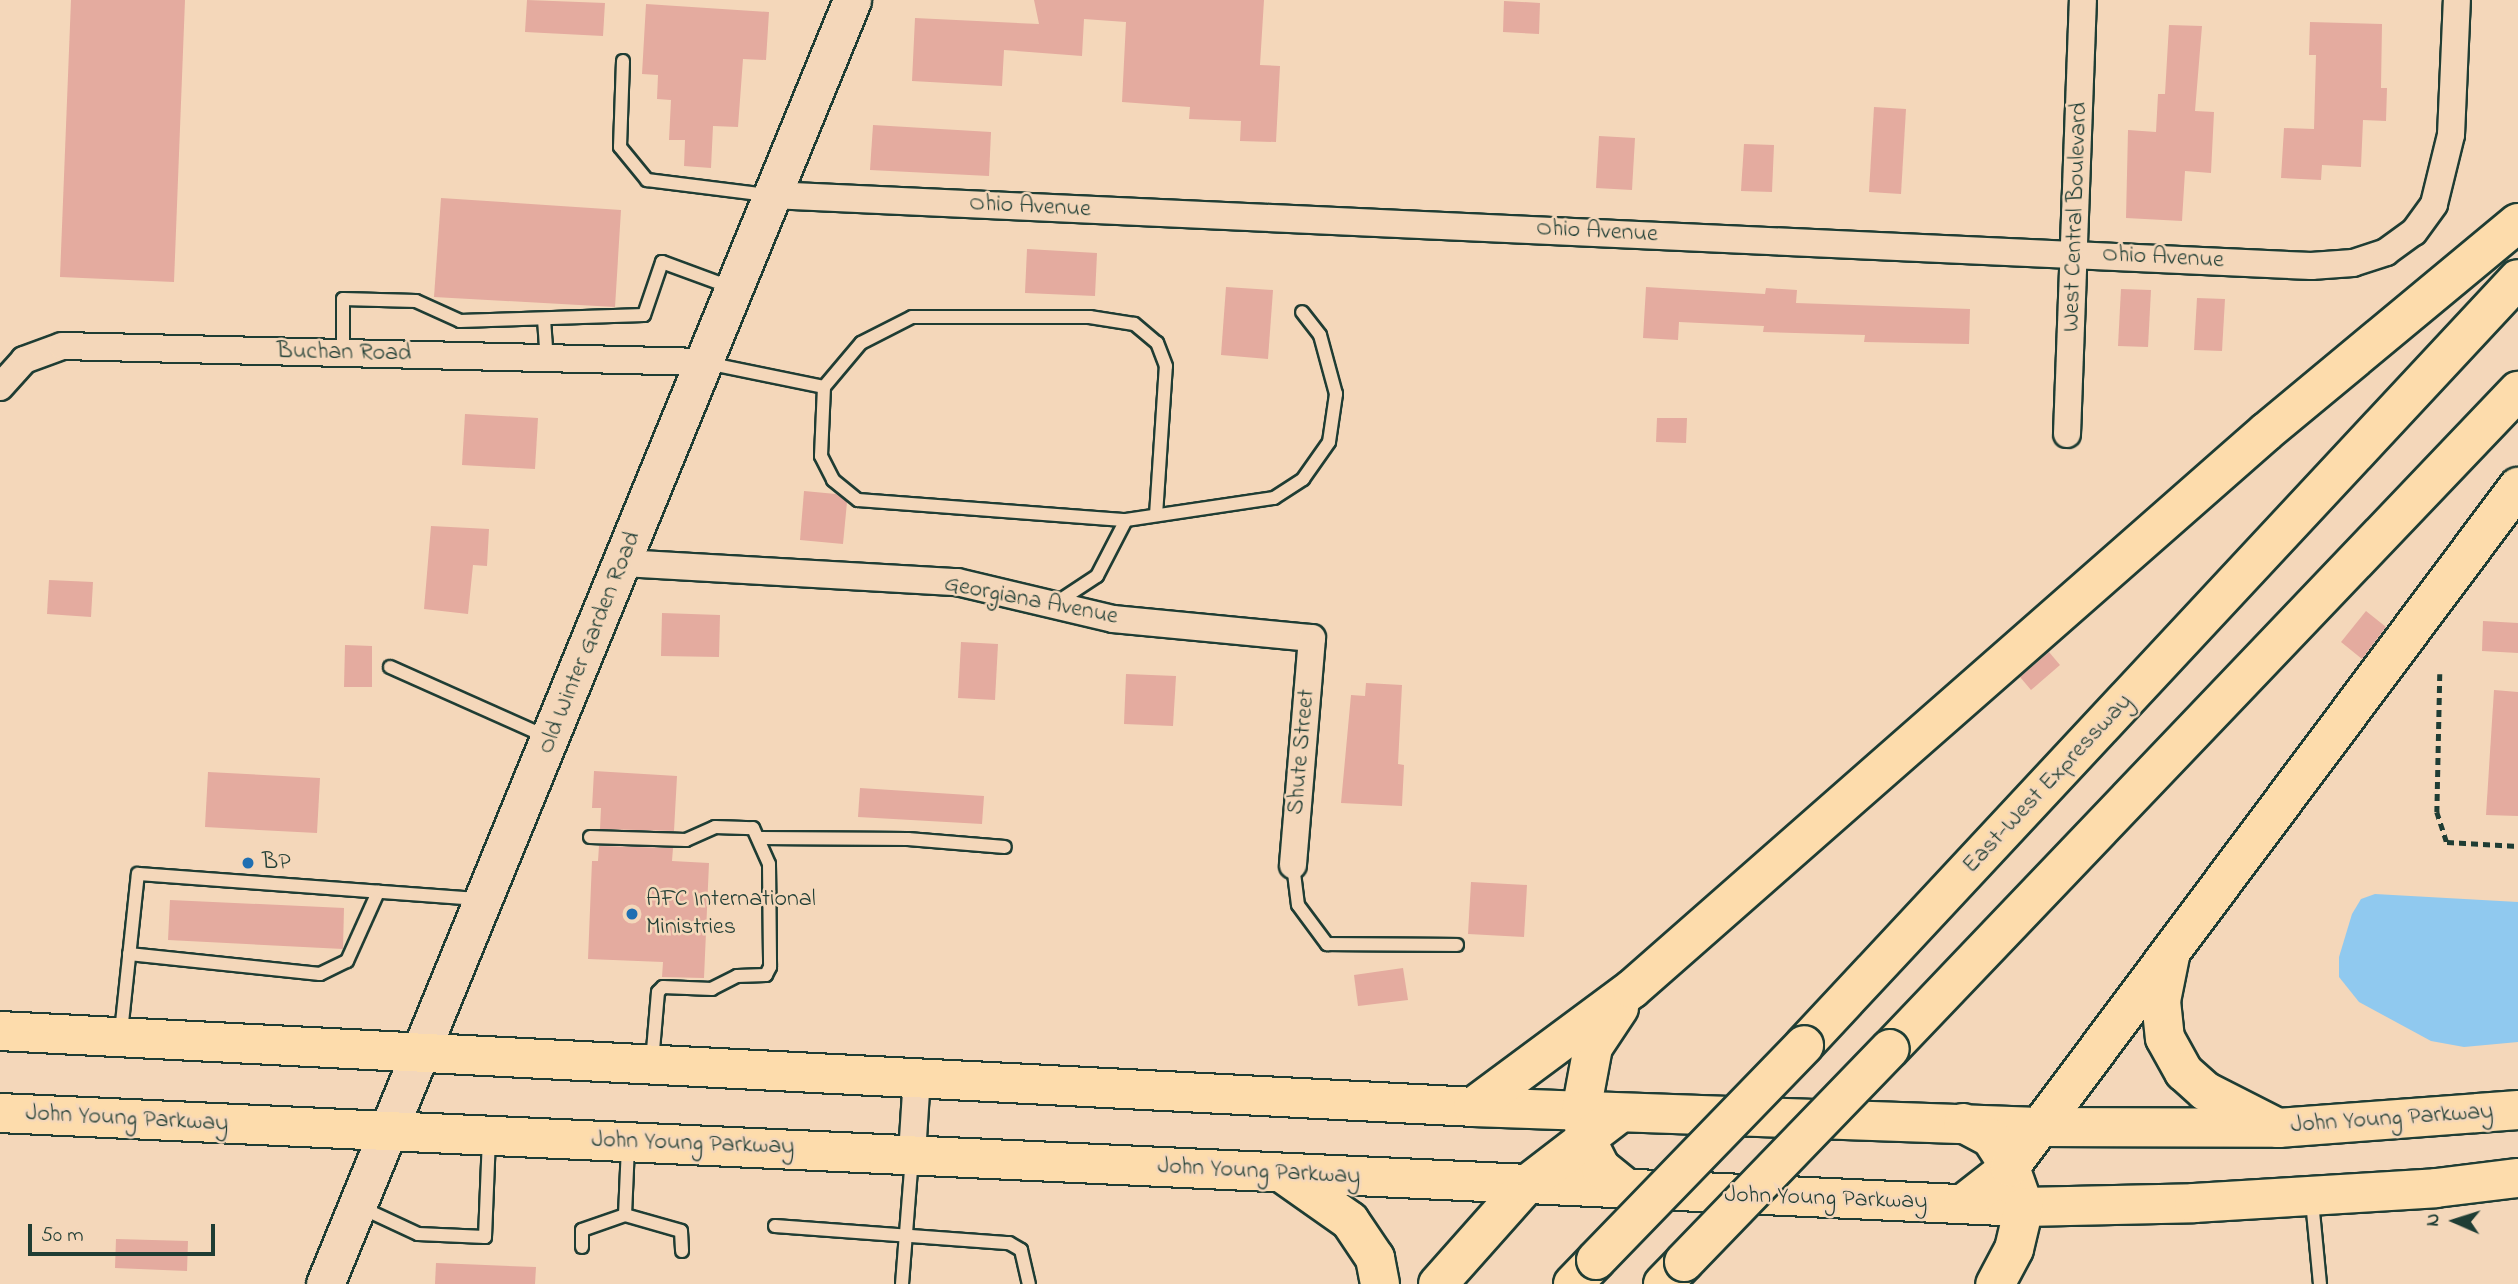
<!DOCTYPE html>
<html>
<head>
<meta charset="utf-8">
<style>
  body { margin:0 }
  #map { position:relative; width:2518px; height:1284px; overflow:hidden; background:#f4d7ba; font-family:"Indie Flower",sans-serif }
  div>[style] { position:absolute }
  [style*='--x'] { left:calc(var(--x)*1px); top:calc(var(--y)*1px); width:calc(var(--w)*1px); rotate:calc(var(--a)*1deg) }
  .water>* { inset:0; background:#90c9ef }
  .building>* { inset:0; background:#e4ab9f }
  .path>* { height:4.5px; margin-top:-2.25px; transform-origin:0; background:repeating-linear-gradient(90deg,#1f3d34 0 7px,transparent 0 12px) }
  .roads { filter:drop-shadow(2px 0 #1f3d34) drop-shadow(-2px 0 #1f3d34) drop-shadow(0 2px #1f3d34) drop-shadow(0 -2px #1f3d34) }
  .service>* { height:12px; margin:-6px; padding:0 6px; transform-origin:6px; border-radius:6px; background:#f4d7ba }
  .minor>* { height:26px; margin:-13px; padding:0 13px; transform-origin:13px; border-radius:13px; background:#f4d7ba }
  .secondary>* { height:37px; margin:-18.5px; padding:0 18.5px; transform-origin:18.5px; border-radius:18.5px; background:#f4d7ba }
  .primary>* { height:38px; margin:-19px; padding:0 19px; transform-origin:19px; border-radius:19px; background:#fddcac }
  .motorway>* { height:38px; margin:-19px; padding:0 19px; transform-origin:19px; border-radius:19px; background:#fddcac }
  .bridges { filter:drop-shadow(2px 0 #1f3d34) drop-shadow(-2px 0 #1f3d34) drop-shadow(0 2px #1f3d34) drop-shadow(0 -2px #1f3d34) }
  .motorway-bridge>* { height:38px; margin:-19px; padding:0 19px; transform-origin:19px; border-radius:19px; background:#fddcac }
  .dots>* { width:19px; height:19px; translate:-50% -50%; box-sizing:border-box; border:4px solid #f4d7ba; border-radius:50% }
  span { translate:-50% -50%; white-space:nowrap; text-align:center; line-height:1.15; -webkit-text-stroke:5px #f4d7ba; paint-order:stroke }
  .street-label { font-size:24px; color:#1f3d34 }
  .poi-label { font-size:24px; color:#1f3d34 }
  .left { translate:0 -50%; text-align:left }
  .north { position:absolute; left:2420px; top:1186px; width:70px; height:70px; -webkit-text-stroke:5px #f4d7ba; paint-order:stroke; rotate:273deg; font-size:19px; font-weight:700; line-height:28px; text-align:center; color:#1f3d34 }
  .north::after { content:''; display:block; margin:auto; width:24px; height:32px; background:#1f3d34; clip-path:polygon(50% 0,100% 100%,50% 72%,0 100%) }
  .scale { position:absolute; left:28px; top:1224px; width:187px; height:32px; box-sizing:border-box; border:4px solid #1f3d34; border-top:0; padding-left:9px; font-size:21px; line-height:24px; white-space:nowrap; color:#1f3d34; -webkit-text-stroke:5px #f4d7ba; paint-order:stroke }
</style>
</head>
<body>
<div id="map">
  <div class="water">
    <div style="clip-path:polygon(2375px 894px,2518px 902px,2518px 1042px,2464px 1047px,2431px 1041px,2359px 1002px,2339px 977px,2339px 957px,2352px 914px,2361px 899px)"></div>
  </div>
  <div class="building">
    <div style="clip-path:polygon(71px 0,185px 0,174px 282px,60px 277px)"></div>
    <div style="clip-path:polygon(527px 0,605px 3px,603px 36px,525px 32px)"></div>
    <div style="clip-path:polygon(1034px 0,1264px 0,1260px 65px,1280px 66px,1276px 142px,1240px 141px,1241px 121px,1189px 119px,1190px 107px,1122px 102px,1126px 22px,1084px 19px,1082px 56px,1004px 50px,1002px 86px,912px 81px,915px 18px,1039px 24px)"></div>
    <div style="clip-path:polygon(1504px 1px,1540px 3px,1539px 34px,1503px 32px)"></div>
    <div style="clip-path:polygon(646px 4px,769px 12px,766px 60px,743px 59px,738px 127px,713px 126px,711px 168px,684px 166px,685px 140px,669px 140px,671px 100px,657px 99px,658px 75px,642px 74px)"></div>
    <div style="clip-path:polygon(2310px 22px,2382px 24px,2381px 88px,2387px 88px,2386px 121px,2363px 120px,2361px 167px,2322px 165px,2321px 180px,2281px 178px,2284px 128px,2314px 129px,2316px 55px,2309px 55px)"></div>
    <div style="clip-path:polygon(2169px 25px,2202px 26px,2195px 111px,2214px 112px,2211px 173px,2185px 171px,2182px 221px,2126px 218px,2128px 130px,2156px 132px,2158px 94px,2165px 94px)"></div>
    <div style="clip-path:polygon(1874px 107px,1906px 109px,1901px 194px,1869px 192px)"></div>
    <div style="clip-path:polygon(873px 125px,991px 132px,989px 176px,870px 170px)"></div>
    <div style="clip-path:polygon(1599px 136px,1635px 138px,1632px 190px,1596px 188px)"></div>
    <div style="clip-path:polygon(1744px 144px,1774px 145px,1772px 192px,1741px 191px)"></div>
    <div style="clip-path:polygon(441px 198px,621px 210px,615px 307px,434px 297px)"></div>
    <div style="clip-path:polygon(1027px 249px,1097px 253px,1095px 296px,1025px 293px)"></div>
    <div style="clip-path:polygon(1226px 287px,1273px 290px,1268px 359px,1221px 355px)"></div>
    <div style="clip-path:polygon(1646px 287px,1765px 294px,1766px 288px,1797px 290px,1796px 303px,1970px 309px,1969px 344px,1864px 342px,1865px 335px,1763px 332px,1764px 326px,1679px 322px,1678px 340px,1643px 338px)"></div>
    <div style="clip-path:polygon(2121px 289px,2151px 290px,2148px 347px,2118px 346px)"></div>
    <div style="clip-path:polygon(2197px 298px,2225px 299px,2222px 351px,2194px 350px)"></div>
    <div style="clip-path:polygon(465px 414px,538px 418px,535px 469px,462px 465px)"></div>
    <div style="clip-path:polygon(1657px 418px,1687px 418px,1686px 443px,1656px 442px)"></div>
    <div style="clip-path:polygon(804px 491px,836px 494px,847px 502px,843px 544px,800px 540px)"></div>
    <div style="clip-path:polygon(431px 526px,489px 529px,487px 566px,473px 565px,468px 614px,424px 609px)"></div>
    <div style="clip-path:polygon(49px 580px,93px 582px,91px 617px,47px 614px)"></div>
    <div style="clip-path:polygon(2366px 611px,2386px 627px,2362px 659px,2341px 642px)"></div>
    <div style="clip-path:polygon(662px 613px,720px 615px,719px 657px,661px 656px)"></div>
    <div style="clip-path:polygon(2483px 621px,2518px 623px,2518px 653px,2482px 651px)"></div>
    <div style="clip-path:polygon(961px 642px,998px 644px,995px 700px,958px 698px)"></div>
    <div style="clip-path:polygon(345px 645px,372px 646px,372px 687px,344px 687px)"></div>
    <div style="clip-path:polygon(2049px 652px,2060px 665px,2031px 690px,2020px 677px)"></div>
    <div style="clip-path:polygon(1126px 674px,1176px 676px,1173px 726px,1124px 724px)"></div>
    <div style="clip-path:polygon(1366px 683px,1402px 685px,1398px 764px,1404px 765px,1402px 806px,1341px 803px,1351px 695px,1365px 696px)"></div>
    <div style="clip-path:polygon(2494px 690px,2518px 692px,2518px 816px,2486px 815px)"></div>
    <div style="clip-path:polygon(594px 771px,677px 776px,674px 831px,600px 829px,601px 808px,592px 808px)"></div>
    <div style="clip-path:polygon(208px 772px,320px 778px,317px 833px,205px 827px)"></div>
    <div style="clip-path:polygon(860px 788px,984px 796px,982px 824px,858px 817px)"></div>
    <div style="clip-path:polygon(599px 846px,673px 848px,672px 861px,709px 863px,704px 978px,662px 977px,663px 962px,588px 959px,592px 861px,598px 861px)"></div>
    <div style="clip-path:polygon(1471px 882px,1527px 885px,1524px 937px,1468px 934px)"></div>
    <div style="clip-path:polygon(170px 900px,344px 908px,343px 949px,168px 940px)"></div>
    <div style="clip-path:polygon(1403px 968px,1408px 1000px,1358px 1006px,1354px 975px)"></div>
    <div style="clip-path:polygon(116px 1239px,188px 1241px,187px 1271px,115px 1268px)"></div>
    <div style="clip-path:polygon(436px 1263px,536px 1267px,535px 1284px,435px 1284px)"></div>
  </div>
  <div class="path">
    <div style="--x:2440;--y:674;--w:138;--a:91.2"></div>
    <div style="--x:2437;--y:812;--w:32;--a:72"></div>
    <div style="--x:2447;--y:842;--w:71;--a:3.2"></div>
  </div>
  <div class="roads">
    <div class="service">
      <div style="--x:623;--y:61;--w:86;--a:92"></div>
      <div style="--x:620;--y:147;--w:43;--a:50.7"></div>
      <div style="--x:647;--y:180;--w:121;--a:7.1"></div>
      <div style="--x:544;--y:319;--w:39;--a:86"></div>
      <div style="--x:343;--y:353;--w:54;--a:-90"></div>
      <div style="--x:343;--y:299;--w:73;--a:1.6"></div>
      <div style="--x:416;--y:301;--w:48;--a:24.4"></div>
      <div style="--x:460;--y:321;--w:184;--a:-1.9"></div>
      <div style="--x:644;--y:315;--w:56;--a:-71.2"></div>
      <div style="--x:662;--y:262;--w:72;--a:20.2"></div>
      <div style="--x:707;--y:363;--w:119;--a:11.6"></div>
      <div style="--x:1156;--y:515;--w:149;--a:-86.2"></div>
      <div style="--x:1166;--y:366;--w:25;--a:-111"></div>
      <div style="--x:1157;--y:343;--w:30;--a:-140"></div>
      <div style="--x:1134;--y:324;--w:45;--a:-171"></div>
      <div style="--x:1090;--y:317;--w:178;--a:180"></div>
      <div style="--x:912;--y:317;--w:57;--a:153"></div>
      <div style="--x:861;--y:343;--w:57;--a:130.1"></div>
      <div style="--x:824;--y:387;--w:69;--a:92.5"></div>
      <div style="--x:821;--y:456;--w:27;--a:63"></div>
      <div style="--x:833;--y:480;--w:32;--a:39"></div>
      <div style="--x:858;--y:500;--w:269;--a:4.3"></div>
      <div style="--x:1126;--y:520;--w:150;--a:-8.5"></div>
      <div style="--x:1274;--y:498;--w:35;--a:-33"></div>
      <div style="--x:1303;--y:479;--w:45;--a:-54.9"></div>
      <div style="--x:1329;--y:442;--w:49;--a:-81.7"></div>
      <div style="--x:1336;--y:394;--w:61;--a:-105.2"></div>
      <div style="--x:1320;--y:335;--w:29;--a:-128"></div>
      <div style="--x:1056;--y:603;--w:49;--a:-33.4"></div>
      <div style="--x:1097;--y:576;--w:63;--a:-62.6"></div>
      <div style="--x:390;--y:667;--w:172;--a:24"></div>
      <div style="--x:590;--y:837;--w:96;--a:1.8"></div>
      <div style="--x:686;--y:840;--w:32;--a:-24"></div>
      <div style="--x:715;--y:827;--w:38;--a:2"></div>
      <div style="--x:753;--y:828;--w:39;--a:66"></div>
      <div style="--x:769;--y:864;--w:103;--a:89.4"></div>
      <div style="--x:770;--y:967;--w:9;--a:117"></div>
      <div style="--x:766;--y:975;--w:29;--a:178"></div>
      <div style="--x:737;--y:976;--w:28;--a:153"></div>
      <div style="--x:712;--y:989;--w:49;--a:-177.7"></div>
      <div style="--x:663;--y:987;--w:7;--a:135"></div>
      <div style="--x:658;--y:992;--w:70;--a:94.9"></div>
      <div style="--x:760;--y:838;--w:148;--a:0.4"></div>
      <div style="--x:908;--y:839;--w:97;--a:4.7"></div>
      <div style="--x:1293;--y:865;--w:40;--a:82.9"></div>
      <div style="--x:1298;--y:905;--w:49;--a:53.4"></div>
      <div style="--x:1327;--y:944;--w:130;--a:0.4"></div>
      <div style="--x:129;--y:954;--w:192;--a:6"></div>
      <div style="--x:320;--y:974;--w:30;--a:-26"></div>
      <div style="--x:347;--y:961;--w:76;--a:-65.8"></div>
      <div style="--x:121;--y:1032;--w:159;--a:-83.9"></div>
      <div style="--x:138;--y:874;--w:341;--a:4.2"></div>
      <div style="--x:2312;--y:1201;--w:83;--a:84.5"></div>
      <div style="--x:360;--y:1207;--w:64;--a:25"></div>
      <div style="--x:418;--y:1234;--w:67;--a:2.6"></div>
      <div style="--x:485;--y:1237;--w:98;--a:-87.7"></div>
      <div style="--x:625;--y:1215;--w:70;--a:-87.5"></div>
      <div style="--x:775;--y:1226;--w:235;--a:4.2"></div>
      <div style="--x:1009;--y:1243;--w:14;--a:30"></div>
      <div style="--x:1021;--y:1250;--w:35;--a:77"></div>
      <div style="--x:582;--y:1247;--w:17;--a:-90"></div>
      <div style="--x:582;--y:1230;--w:46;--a:-19.2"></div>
      <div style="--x:625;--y:1215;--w:58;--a:15.9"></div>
      <div style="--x:681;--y:1231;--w:20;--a:87"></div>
      <div style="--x:902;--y:1284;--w:126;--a:-85.5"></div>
    </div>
    <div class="minor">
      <div style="--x:771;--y:195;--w:1542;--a:2.64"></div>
      <div style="--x:2311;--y:266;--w:42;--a:-4.1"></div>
      <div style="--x:2353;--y:263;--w:35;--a:-18"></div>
      <div style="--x:2386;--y:252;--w:34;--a:-36"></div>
      <div style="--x:2414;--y:232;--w:34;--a:-54"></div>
      <div style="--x:2434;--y:204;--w:71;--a:-76.2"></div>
      <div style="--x:2451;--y:135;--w:135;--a:-87.5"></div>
      <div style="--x:0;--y:387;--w:36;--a:-48"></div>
      <div style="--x:24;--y:360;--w:40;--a:-20.2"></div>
      <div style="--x:62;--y:346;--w:641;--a:1.43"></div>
      <div style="--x:2067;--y:434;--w:434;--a:-87.9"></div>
      <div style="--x:623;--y:563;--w:335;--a:3.3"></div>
      <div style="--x:957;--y:582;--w:160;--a:13.3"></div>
      <div style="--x:1113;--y:619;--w:200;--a:5.5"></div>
      <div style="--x:1312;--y:638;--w:228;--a:94.8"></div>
      <div style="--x:912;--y:1154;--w:78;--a:-86.3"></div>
    </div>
    <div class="secondary">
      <div style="--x:325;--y:1284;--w:1388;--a:-67.68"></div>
    </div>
    <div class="primary">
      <div style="--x:0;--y:1031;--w:1475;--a:2.95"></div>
      <div style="--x:1473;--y:1107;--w:566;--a:2.02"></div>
      <div style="--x:2039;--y:1127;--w:239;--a:0.2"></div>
      <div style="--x:2278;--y:1128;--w:241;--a:-4.3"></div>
      <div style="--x:0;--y:1113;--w:2026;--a:2.66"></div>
      <div style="--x:2024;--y:1207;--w:170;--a:-1.3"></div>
      <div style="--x:2194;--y:1203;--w:242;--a:-3.5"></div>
      <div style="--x:2436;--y:1188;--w:83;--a:-7"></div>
    </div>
    <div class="motorway">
      <div style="--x:2170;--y:956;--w:46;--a:101.3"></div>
      <div style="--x:2161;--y:1001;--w:37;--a:84"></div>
      <div style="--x:2165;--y:1038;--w:39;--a:61"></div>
      <div style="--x:2184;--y:1072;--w:28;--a:42"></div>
      <div style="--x:2205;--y:1091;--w:82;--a:26.9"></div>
      <div style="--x:1619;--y:1008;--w:47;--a:123.7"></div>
      <div style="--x:1593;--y:1047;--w:65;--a:100.6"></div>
      <div style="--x:1581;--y:1111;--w:31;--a:79"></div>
      <div style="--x:1587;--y:1141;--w:30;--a:63"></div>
      <div style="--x:1601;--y:1168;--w:35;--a:39"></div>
      <div style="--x:1804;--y:1045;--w:1047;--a:-47.01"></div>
      <div style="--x:1890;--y:1049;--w:910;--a:-46.34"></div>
      <div style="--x:1473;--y:1107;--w:198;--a:-36.6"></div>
      <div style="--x:1632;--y:989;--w:844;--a:-41.3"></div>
      <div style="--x:2266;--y:432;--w:327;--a:-39.7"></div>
      <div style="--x:1963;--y:1123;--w:32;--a:28"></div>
      <div style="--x:1991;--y:1138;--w:35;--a:57"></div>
      <div style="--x:2010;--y:1167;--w:42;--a:70.7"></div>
      <div style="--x:2024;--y:1207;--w:43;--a:103.4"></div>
      <div style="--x:2014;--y:1249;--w:40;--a:118"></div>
      <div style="--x:1282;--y:1173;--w:83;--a:35.2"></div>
      <div style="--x:1350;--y:1221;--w:45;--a:56"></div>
      <div style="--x:1375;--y:1258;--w:26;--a:79"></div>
      <div style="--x:1963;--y:1204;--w:60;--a:-38.2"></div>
      <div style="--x:2010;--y:1167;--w:849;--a:-53.24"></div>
      <div style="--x:1438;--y:1284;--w:132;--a:-48.4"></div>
      <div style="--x:1526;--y:1185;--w:118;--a:-37.5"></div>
      <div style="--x:1573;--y:1284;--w:33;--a:-46"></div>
      <div style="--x:1663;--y:1284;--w:30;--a:-46"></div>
    </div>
  </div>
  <div class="bridges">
    <div class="motorway-bridge">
      <div style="--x:1596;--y:1260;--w:299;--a:-45.9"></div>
      <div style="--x:1684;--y:1262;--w:296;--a:-46"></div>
    </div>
  </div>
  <div class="dots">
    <div style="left:248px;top:863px;background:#1f6fb2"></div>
    <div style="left:632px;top:914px;background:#1f6fb2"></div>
  </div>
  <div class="street-label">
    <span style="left:1030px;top:207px;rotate:3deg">Ohio Avenue</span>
    <span style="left:2076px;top:217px;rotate:-88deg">West Central Boulevard</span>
    <span style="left:1597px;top:232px;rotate:3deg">Ohio Avenue</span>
    <span style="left:2163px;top:258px;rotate:3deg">Ohio Avenue</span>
    <span style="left:344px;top:353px;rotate:1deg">Buchan Road</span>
    <span style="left:1031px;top:601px;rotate:11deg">Georgiana Avenue</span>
    <span style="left:590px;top:643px;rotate:-68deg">Old Winter Garden Road</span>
    <span style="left:1302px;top:752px;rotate:-85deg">Shute Street</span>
    <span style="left:2048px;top:784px;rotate:-47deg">East-West Expressway</span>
    <span style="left:127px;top:1119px;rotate:3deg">John Young Parkway</span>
    <span style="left:2392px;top:1119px;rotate:-4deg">John Young Parkway</span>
    <span style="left:693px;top:1144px;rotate:2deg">John Young Parkway</span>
    <span style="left:1259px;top:1172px;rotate:3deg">John Young Parkway</span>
    <span style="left:1826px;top:1199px;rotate:2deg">John Young Parkway</span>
  </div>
  <div class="poi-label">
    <span class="left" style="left:262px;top:863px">BP</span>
    <span class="left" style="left:646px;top:914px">AFC International<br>Ministries</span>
  </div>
  <div class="north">N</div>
  <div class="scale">50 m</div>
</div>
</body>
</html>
